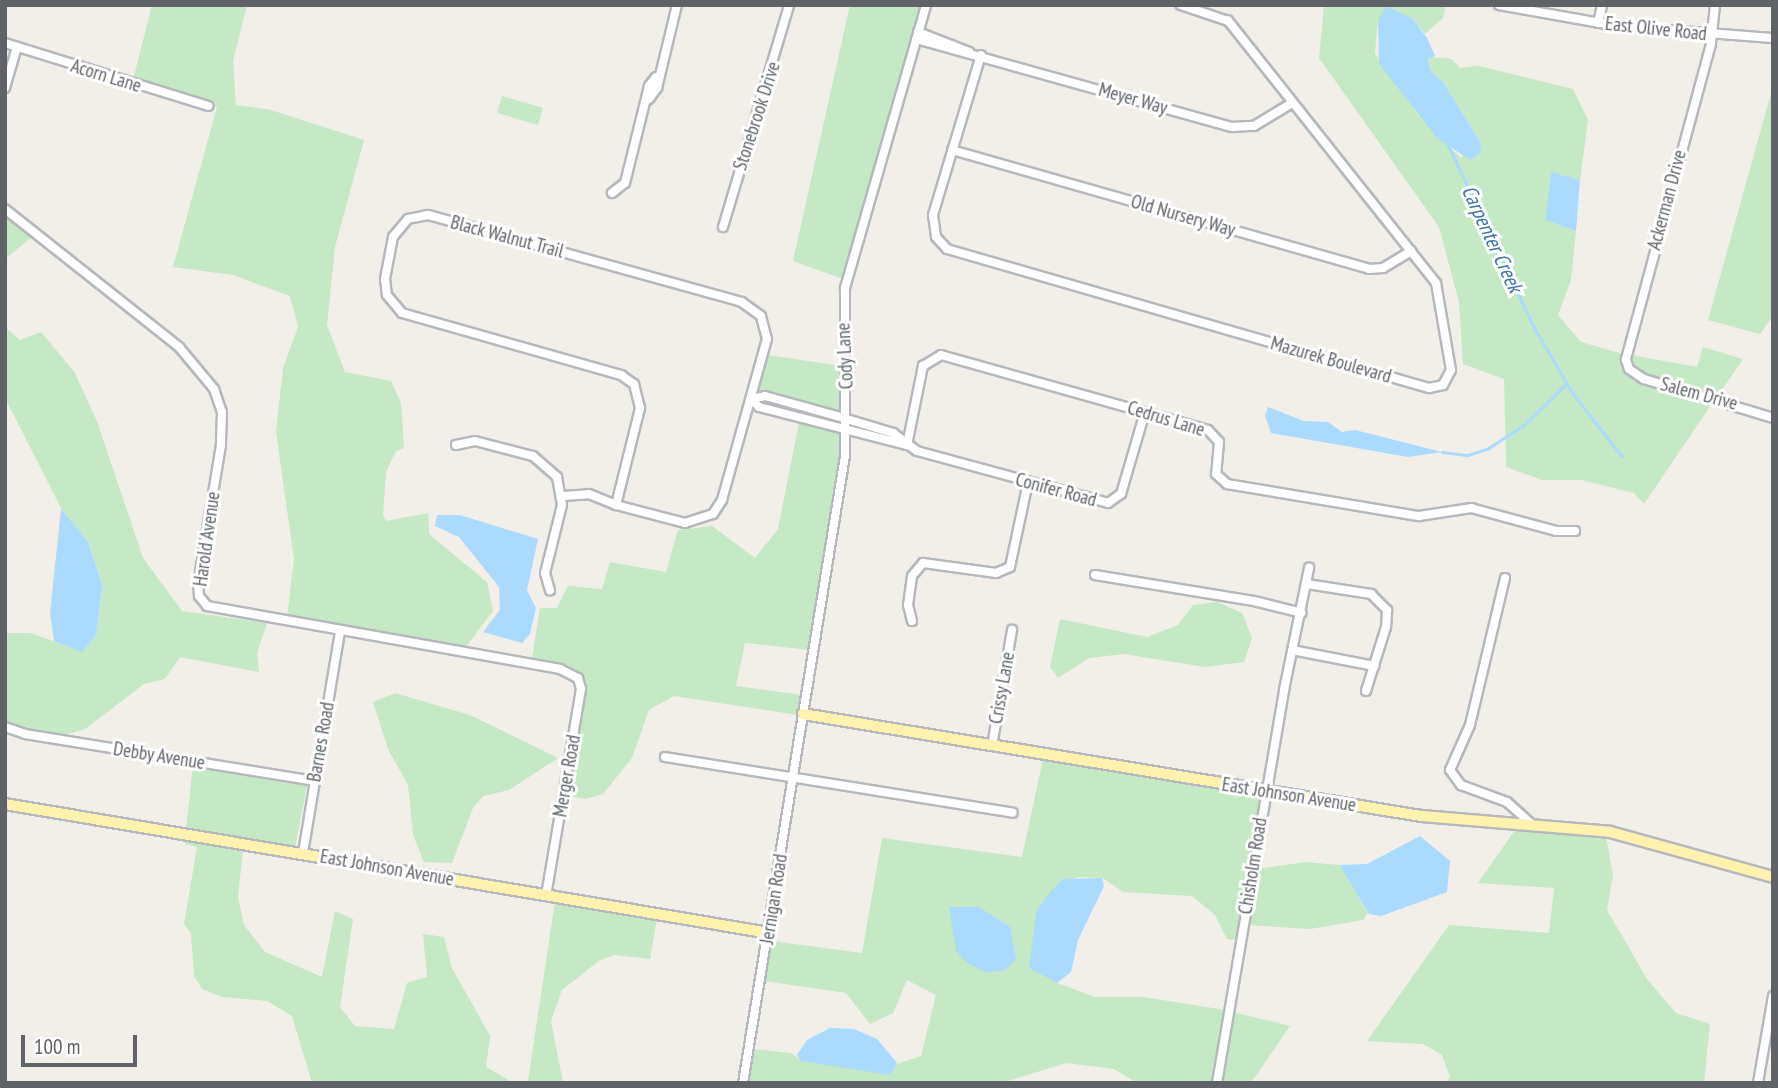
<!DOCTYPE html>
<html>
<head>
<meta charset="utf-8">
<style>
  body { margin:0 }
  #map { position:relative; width:1778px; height:1088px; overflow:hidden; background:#f1efe8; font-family:"PT Sans Narrow",sans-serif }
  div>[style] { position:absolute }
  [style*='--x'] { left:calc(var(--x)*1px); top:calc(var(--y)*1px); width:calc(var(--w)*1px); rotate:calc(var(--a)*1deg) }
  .green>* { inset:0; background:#c5e8c5 }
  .water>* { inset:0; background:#aadaff }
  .stream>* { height:2.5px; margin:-1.25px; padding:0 1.25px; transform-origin:1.25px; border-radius:1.25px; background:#aadaff }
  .roads { filter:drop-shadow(2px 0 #b5b8bc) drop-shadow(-2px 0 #b5b8bc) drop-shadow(0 2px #b5b8bc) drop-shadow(0 -2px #b5b8bc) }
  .minor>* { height:8px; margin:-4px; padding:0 4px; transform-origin:4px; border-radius:4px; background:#fff }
  .major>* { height:10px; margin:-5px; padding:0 5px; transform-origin:5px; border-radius:5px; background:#fff2af }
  span { translate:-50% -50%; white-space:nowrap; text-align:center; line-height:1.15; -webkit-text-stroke:6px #fff; paint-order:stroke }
  .street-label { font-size:19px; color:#5f6368 }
  .water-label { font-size:21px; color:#4174aa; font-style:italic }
  .frame { position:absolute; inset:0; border:7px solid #5f6368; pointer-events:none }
  .scale { position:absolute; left:21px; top:1035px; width:116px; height:32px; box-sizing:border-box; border:4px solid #5f6368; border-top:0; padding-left:9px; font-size:21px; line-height:24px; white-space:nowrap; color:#5f6368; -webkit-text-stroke:5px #fff; paint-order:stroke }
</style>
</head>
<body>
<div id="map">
  <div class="green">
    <div style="clip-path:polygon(152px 5px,247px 5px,233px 61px,236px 105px,271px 110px,364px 140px,335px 247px,327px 325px,345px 372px,391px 381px,401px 403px,404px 448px,396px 451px,386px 472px,383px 515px,386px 521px,428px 513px,429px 534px,487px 582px,493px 611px,465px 648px,287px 617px,294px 559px,276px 432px,283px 368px,298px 327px,290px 296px,233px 275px,173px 267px,217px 107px,133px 80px)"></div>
    <div style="clip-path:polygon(850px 5px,922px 5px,843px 279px,793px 261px)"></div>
    <div style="clip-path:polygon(1324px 5px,1446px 6px,1443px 18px,1425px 34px,1413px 19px,1378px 20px,1375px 53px,1419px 116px,1461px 158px,1480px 142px,1443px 82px,1431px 72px,1428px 57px,1452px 59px,1460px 68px,1479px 66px,1573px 89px,1588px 120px,1580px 180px,1551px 172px,1545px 220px,1576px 231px,1571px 280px,1558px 315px,1581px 342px,1623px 354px,1623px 367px,1634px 379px,1713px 402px,1644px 504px,1634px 493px,1582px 480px,1542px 480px,1506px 467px,1504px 379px,1463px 364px,1459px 302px,1439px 227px,1319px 58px)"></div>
    <div style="clip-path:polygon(1773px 86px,1773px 316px,1760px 334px,1708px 320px)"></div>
    <div style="clip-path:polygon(502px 96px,543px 108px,538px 125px,497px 113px)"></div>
    <div style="clip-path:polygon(5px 215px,31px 238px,5px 259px)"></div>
    <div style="clip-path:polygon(5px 327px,20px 340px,41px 332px,75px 373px,98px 424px,143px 558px,182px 611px,267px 623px,257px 653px,259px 672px,180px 657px,165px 679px,144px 684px,85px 729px,61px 736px,5px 722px,5px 633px,30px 633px,82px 651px,96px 635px,102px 585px,88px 542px,63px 512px,5px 398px)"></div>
    <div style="clip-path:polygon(1703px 347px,1743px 359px,1719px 394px,1646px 374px,1630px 360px,1631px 355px,1697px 367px)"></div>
    <div style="clip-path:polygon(767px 355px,842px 366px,843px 413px,758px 393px)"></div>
    <div style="clip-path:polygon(799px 423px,843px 435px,810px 650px,745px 643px,736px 686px,802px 695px,799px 715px,674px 696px,649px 710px,632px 758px,603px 794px,586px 799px,567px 796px,584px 681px,570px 666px,532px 659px,540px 608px,557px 608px,568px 586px,602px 589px,610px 562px,666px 572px,678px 530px,712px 526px,755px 558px,778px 529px)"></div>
    <div style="clip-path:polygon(1217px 602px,1242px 613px,1252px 638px,1244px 662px,1205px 667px,1124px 654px,1089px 658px,1058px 678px,1050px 667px,1060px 619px,1147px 637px,1178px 625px,1193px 605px)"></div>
    <div style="clip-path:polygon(395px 693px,470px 715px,558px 758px,509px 790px,483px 796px,473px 808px,452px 863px,424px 862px,413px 835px,408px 785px,388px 749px,373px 702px)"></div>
    <div style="clip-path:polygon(1043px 759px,1261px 795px,1237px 940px,1227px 939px,1215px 915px,1192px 896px,1123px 892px,1103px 878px,1077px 877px,1036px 913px,1034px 940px,1057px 983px,1095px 997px,1143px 997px,1225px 1010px,1213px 1083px,1137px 1083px,1114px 1069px,1066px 1063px,1001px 1083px,747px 1083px,752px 1049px,791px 1053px,802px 1061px,894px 1065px,921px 1056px,936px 995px,907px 980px,893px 1013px,870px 1024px,846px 993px,764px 981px,771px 941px,862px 953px,882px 838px,1022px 857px)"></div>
    <div style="clip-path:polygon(193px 766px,307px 786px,295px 848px,186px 829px)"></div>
    <div style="clip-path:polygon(1515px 830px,1606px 836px,1613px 875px,1607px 910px,1647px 979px,1676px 1013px,1710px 1024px,1704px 1083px,1445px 1083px,1450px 1077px,1442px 1055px,1423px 1044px,1367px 1041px,1449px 925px,1549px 933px,1554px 888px,1478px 883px)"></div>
    <div style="clip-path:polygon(185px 838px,243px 848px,238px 897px,244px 925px,265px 952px,322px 977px,335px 911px,353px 919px,340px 1007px,355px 1026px,394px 1029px,407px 983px,427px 977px,423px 934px,444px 937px,452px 968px,490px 1036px,486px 1067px,510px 1081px,528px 1081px,555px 901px,657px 919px,650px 959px,615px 955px,600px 960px,562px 990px,551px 1021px,563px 1083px,312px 1083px,292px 1016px,267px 1001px,222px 997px,202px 989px,194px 976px,191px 933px,184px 924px,197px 847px,185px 844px)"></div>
    <div style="clip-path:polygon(1306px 862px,1339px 865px,1368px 913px,1363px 920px,1310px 929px,1247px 925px,1257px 869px)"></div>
    <div style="clip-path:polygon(1233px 1012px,1290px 1026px,1251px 1083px,1221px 1083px)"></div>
  </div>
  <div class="water">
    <div style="clip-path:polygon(1386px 6px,1413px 19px,1427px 38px,1435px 56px,1428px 59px,1431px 72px,1443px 82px,1480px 142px,1481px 152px,1470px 160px,1437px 138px,1379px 64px,1378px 20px)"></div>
    <div style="clip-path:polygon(1551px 172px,1580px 180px,1576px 231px,1545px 220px)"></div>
    <div style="clip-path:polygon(1268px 407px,1304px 421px,1328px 422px,1342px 432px,1355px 430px,1442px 452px,1408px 457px,1271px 433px,1265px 416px)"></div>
    <div style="clip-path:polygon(61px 509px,88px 542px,102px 585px,96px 635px,82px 652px,54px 641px,50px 613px)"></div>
    <div style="clip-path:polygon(437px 515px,460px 515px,538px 539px,527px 590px,536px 608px,530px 634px,522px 643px,483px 632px,500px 610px,499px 587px,459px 537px,435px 526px)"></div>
    <div style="clip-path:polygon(1420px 836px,1450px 861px,1447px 892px,1381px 916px,1369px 914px,1339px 865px,1367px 864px)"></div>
    <div style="clip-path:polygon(1102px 878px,1104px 886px,1078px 940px,1071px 972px,1057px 983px,1029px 968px,1036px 912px,1051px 891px,1063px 879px)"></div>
    <div style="clip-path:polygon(949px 907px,979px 907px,1010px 927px,1016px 960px,1003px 971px,984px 972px,966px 962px,956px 951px)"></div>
    <div style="clip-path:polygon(830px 1028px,854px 1029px,877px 1039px,897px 1063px,890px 1075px,801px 1061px,797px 1055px,807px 1040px)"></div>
  </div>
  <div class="stream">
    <div style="--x:1447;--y:142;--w:207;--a:64.8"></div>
    <div style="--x:1535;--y:329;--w:77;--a:59.4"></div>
    <div style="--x:1574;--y:395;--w:78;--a:51.8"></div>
    <div style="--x:1442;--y:452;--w:26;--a:7"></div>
    <div style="--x:1468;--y:455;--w:20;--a:-18"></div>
    <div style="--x:1487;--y:449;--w:44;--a:-33"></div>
    <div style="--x:1524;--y:425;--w:60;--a:-44.3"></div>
  </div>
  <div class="roads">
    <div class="minor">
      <div style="--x:1499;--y:5;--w:120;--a:10.1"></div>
      <div style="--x:1617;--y:26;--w:156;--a:4.4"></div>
      <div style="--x:1715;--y:5;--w:39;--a:96"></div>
      <div style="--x:1711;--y:44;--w:327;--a:105.1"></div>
      <div style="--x:1626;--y:360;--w:9;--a:72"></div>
      <div style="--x:1629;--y:369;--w:18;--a:34"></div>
      <div style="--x:1644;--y:379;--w:135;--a:16.8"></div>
      <div style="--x:1598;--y:23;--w:18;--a:-77"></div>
      <div style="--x:918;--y:32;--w:55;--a:21.4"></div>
      <div style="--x:916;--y:39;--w:328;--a:15.6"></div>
      <div style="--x:1232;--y:127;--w:22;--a:-3"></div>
      <div style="--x:1254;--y:126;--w:44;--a:-31.2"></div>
      <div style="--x:5;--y:43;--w:213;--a:17.2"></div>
      <div style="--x:981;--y:55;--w:167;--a:106.7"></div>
      <div style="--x:933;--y:215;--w:22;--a:82"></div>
      <div style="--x:936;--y:237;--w:16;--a:47"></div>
      <div style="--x:947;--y:249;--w:502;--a:16.09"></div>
      <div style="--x:1429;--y:388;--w:14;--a:-12"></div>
      <div style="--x:1443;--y:385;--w:17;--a:-62"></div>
      <div style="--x:1451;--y:370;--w:88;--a:-99.8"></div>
      <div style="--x:1436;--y:283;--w:335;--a:-128.4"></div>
      <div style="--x:1228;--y:21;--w:50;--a:-161.2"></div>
      <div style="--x:5;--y:88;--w:43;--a:-73.7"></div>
      <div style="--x:649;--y:99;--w:14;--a:-54"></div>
      <div style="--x:657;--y:88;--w:85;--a:-76.5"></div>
      <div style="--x:952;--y:150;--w:434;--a:15.9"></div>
      <div style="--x:1369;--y:269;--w:14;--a:-4"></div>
      <div style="--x:1383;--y:268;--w:33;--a:-31"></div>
      <div style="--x:612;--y:193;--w:16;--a:-38"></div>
      <div style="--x:625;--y:183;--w:100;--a:-76.1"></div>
      <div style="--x:649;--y:86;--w:11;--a:-52"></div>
      <div style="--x:5;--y:209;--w:222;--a:38.4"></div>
      <div style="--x:179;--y:347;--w:55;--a:50.2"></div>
      <div style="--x:214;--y:389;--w:24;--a:71"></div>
      <div style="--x:222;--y:412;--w:33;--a:92"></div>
      <div style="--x:221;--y:445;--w:141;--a:99.4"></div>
      <div style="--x:198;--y:584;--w:12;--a:85"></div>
      <div style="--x:199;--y:596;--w:13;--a:51"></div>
      <div style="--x:207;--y:606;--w:359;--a:10.1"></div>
      <div style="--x:560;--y:669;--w:20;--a:27"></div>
      <div style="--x:578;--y:678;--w:11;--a:75"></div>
      <div style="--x:581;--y:689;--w:209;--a:99.6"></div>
      <div style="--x:723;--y:227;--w:232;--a:-73.4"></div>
      <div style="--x:751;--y:399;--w:14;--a:-12"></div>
      <div style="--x:765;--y:396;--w:75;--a:15.5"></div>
      <div style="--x:837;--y:416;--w:59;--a:16.9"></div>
      <div style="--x:893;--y:433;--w:30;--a:37"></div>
      <div style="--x:917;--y:451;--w:198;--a:15.2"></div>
      <div style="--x:1108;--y:503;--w:16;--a:-35"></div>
      <div style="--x:1121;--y:494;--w:85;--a:-73.7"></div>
      <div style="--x:751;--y:399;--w:11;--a:45"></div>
      <div style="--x:759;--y:407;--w:153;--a:14.4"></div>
      <div style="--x:456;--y:445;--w:19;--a:-12"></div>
      <div style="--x:475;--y:441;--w:60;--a:14.5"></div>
      <div style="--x:533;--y:456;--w:32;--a:41"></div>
      <div style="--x:557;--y:477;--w:28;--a:80"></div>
      <div style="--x:562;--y:505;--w:70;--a:104"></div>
      <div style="--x:545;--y:573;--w:18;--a:74"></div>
      <div style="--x:907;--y:445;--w:81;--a:-78.6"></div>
      <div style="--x:923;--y:366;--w:21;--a:-31"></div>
      <div style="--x:941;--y:355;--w:277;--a:15.7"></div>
      <div style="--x:1208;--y:430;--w:16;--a:47"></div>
      <div style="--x:1219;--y:442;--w:32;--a:95"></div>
      <div style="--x:1216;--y:474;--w:15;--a:42"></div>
      <div style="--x:1227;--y:484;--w:195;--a:9.5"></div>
      <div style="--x:1419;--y:516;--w:53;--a:-8.7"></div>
      <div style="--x:1471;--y:508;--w:88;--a:15.1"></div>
      <div style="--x:1556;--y:531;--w:19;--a:0"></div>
      <div style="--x:563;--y:496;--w:26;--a:-4"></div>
      <div style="--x:589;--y:494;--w:29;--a:22"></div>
      <div style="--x:616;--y:505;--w:71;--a:14.6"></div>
      <div style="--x:685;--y:523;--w:29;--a:-18"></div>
      <div style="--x:713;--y:514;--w:17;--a:-57"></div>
      <div style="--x:722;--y:500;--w:167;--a:-74.4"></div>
      <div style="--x:767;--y:339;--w:24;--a:-105"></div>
      <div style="--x:761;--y:316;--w:24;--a:-144"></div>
      <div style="--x:742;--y:302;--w:326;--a:-164.5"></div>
      <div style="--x:428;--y:215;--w:20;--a:169"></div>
      <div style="--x:408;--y:219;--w:23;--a:130"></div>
      <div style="--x:393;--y:237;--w:43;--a:100.8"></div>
      <div style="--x:385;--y:279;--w:16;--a:83"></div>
      <div style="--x:387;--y:295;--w:23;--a:50"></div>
      <div style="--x:402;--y:313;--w:228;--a:15.8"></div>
      <div style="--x:621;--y:375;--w:16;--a:35"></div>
      <div style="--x:634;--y:384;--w:25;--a:76"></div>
      <div style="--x:640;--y:408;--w:100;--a:103.9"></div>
      <div style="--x:1095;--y:575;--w:161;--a:9.3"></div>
      <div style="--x:1254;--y:601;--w:49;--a:14"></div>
      <div style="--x:1505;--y:578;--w:151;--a:103.4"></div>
      <div style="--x:1470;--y:725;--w:49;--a:114"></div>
      <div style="--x:1450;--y:770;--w:19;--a:54"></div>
      <div style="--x:1461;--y:785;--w:49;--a:20.3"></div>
      <div style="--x:1507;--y:802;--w:36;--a:42"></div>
      <div style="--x:1307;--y:584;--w:65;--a:8.9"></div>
      <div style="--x:1371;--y:594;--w:23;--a:45"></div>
      <div style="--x:1387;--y:610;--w:17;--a:93"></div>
      <div style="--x:1386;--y:627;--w:67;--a:107.4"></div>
      <div style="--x:912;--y:621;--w:16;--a:-104"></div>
      <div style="--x:908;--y:605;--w:29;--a:-82"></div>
      <div style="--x:912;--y:576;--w:17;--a:-50"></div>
      <div style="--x:923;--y:563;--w:74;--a:7.8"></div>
      <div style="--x:996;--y:573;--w:15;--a:-23"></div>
      <div style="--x:1010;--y:567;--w:87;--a:-78"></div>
      <div style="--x:1292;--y:650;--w:84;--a:11"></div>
      <div style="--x:5;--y:727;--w:21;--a:19"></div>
      <div style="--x:25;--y:734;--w:293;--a:9.2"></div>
      <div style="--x:992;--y:746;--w:118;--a:-80.2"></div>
      <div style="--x:665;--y:757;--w:352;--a:9.1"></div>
      <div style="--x:303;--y:853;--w:225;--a:-80.5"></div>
      <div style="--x:743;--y:1083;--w:635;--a:-80.76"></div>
      <div style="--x:845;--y:456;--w:168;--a:-90"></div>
      <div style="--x:845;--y:288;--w:294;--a:-74"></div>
      <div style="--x:1217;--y:1083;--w:399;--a:-80.3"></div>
      <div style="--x:1284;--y:690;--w:125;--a:-78.4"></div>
      <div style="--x:1758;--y:1083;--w:88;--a:-80.2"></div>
    </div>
    <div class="major">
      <div style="--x:803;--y:714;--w:626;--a:9.37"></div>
      <div style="--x:1421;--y:816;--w:190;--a:4.8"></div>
      <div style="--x:1610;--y:832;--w:169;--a:15.4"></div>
      <div style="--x:5;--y:804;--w:775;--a:9.58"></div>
    </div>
  </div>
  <div class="street-label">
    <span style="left:1656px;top:29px;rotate:6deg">East Olive Road</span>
    <span style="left:106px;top:76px;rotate:17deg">Acorn Lane</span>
    <span style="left:1133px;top:99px;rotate:16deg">Meyer Way</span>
    <span style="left:757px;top:116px;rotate:-72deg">Stonebrook Drive</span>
    <span style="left:1667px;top:200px;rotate:-75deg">Ackerman Drive</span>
    <span style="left:1183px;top:216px;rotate:16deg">Old Nursery Way</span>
    <span style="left:507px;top:237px;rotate:15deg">Black Walnut Trail</span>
    <span style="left:845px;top:356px;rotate:-93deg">Cody Lane</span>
    <span style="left:1331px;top:360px;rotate:16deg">Mazurek Boulevard</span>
    <span style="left:1699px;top:394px;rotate:15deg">Salem Drive</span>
    <span style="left:1166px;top:419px;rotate:17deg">Cedrus Lane</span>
    <span style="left:1056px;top:490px;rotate:15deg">Conifer Road</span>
    <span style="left:207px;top:539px;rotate:-82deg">Harold Avenue</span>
    <span style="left:1002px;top:688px;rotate:-80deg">Crissy Lane</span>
    <span style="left:321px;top:742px;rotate:-80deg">Barnes Road</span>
    <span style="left:159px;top:756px;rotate:9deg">Debby Avenue</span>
    <span style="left:567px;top:776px;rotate:-80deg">Merger Road</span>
    <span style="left:1289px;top:795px;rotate:9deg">East Johnson Avenue</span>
    <span style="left:1253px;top:866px;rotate:-81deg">Chisholm Road</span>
    <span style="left:387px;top:868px;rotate:10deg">East Johnson Avenue</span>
    <span style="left:774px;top:899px;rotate:-81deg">Jernigan Road</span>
  </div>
  <div class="water-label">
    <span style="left:1492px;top:239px;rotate:65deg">Carpenter Creek</span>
  </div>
  <div class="frame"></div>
  <div class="scale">100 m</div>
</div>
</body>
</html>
